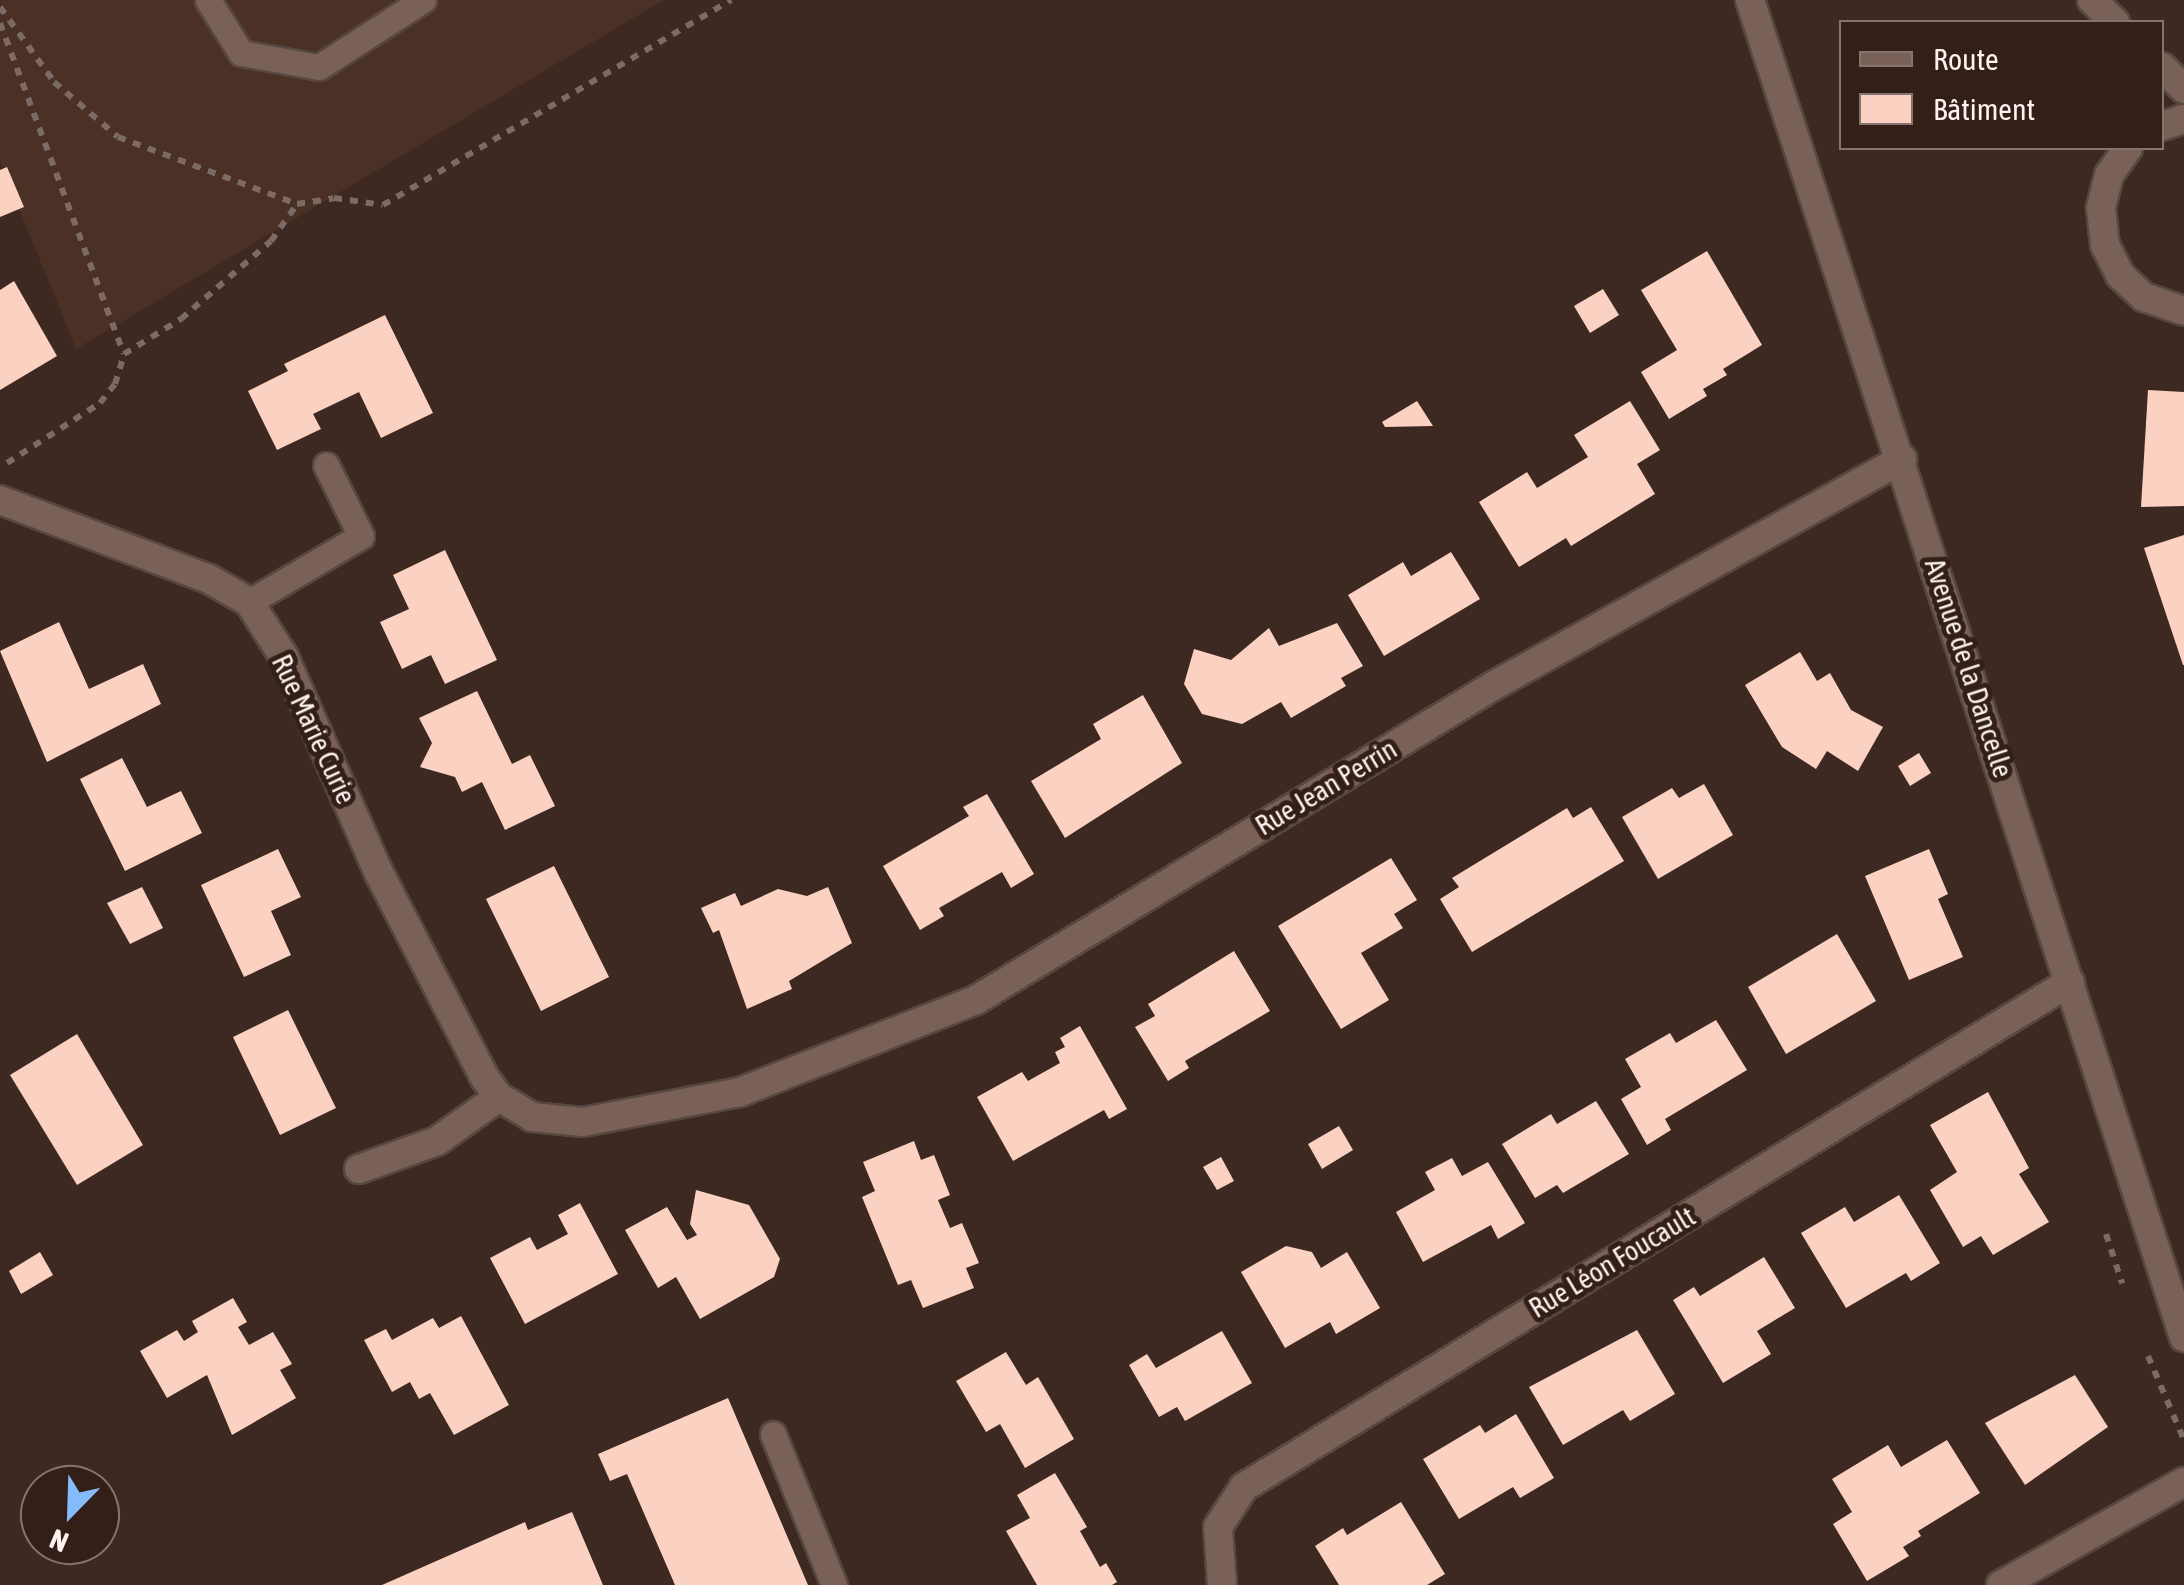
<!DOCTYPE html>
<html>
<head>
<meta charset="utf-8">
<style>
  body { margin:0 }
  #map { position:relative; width:2184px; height:1585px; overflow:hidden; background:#3d2921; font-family:"Asap Condensed",sans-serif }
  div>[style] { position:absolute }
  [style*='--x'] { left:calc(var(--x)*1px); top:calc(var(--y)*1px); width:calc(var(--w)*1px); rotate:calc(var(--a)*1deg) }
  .built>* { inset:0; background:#4a3025 }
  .building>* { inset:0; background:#fbd2c1 }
  .path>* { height:6px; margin-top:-3px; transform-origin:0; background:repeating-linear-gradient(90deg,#7c6b65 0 8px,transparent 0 16px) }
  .roads { filter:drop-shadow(2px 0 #574741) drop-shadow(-2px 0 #574741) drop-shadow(0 2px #574741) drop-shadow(0 -2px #574741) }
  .service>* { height:25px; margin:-12.5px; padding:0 12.5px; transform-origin:12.5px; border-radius:12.5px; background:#796158 }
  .minor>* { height:28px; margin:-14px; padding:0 14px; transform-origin:14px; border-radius:14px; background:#796158 }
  span { translate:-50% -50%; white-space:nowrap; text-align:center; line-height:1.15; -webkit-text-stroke:10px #331f18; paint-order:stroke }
  .street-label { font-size:28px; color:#fdf2ee }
  .legend { position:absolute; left:1839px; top:20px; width:325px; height:130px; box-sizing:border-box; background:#331f18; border:2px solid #84736e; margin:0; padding:12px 18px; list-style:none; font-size:30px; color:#fdf2ee }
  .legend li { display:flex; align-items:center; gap:20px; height:50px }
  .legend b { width:50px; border:2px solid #84736e }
  .north { position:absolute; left:20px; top:1465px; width:100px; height:100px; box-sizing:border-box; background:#331f18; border:2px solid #84736e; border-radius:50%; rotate:203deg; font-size:28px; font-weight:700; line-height:40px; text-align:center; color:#fdf2ee }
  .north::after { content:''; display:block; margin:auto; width:35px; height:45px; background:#84bcfb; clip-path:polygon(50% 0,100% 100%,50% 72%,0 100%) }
</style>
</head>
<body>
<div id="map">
  <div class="built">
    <div style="clip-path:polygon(0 0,664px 0,76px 349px,0 162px)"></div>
  </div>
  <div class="building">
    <div style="clip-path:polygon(7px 167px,24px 207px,0 217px,0 170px)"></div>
    <div style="clip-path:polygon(1707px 251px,1762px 345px,1723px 369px,1727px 375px,1703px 389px,1707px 396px,1669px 419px,1641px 372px,1677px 350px,1641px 290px)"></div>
    <div style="clip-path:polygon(14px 281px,57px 356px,0 390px,0 290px)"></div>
    <div style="clip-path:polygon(1603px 289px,1619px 315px,1590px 333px,1574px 306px)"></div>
    <div style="clip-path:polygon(385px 315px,433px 413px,381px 438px,359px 392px,313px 414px,321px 429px,277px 450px,248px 391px,288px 371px,284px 364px)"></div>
    <div style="clip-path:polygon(2148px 390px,2184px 392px,2184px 506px,2141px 507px)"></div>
    <div style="clip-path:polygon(1417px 401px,1433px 426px,1385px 427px,1382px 422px)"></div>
    <div style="clip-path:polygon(1630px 401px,1660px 450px,1637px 464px,1655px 494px,1571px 546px,1566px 538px,1519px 567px,1479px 502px,1527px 472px,1537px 488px,1588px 457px,1574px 435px)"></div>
    <div style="clip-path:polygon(2184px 535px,2184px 665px,2183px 665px,2144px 548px)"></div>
    <div style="clip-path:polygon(445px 550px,497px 660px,445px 684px,431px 655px,402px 669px,380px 622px,409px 609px,393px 575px)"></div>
    <div style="clip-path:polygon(1451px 552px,1480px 599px,1384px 656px,1348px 595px,1403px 562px,1411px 576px)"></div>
    <div style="clip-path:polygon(59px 622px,89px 689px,143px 664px,161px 704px,47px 762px,0 651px)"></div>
    <div style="clip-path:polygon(1337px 623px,1363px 666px,1341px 678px,1346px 686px,1291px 718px,1281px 702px,1242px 724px,1202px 714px,1184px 684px,1194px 649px,1231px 660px,1269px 628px,1279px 646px)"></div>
    <div style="clip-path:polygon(1800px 652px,1817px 681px,1830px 673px,1851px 710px,1883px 727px,1858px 771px,1827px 751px,1816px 769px,1782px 747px,1745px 685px)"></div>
    <div style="clip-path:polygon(477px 691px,512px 764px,530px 755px,555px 806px,505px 830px,482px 782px,462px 792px,455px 777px,420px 767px,432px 743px,419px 718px)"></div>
    <div style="clip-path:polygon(1143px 695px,1182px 763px,1065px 838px,1031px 781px,1101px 739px,1093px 724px)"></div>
    <div style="clip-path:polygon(1919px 753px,1931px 773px,1910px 786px,1898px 766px)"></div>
    <div style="clip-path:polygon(122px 758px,147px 807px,181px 791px,202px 833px,125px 871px,80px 779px)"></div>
    <div style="clip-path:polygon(1704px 784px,1733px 835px,1658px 879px,1622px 817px,1672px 788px,1679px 798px)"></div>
    <div style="clip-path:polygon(987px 794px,1034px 874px,1011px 888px,1002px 872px,939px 908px,944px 916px,920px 930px,883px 866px,969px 816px,963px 807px)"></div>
    <div style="clip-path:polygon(1591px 807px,1624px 861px,1472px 952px,1440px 899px,1459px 887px,1452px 878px,1567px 808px,1573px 818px)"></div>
    <div style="clip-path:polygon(278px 849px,301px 897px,271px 911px,291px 955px,244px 977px,201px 885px)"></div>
    <div style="clip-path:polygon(1929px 849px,1948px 894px,1938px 899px,1963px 957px,1909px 980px,1865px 876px)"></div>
    <div style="clip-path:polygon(1391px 858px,1417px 900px,1394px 914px,1403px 928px,1361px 953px,1389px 1000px,1341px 1029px,1278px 926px)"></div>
    <div style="clip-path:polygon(554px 866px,609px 977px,541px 1011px,486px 899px)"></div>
    <div style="clip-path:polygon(142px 887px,163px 928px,130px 944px,107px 903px)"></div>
    <div style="clip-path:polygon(828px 887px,852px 943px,789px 981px,792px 989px,747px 1009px,719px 930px,713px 933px,701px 908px,735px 893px,741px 906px,778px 889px,807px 896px)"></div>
    <div style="clip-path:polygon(1837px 934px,1876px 1001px,1786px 1054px,1748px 987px)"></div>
    <div style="clip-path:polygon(1234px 951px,1270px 1011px,1185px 1061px,1189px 1068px,1168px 1081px,1135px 1027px,1155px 1016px,1148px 1004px)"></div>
    <div style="clip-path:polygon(288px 1010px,336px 1108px,280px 1135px,233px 1037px)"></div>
    <div style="clip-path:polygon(1716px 1020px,1747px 1070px,1665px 1119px,1671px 1130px,1647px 1145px,1621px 1099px,1641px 1087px,1625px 1059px,1670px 1033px,1676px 1043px)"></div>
    <div style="clip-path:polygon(1080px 1026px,1127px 1109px,1109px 1119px,1104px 1110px,1013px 1161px,977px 1097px,1022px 1072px,1028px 1081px,1060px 1063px,1055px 1052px,1065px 1047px,1060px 1038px)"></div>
    <div style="clip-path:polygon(77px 1034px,143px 1145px,77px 1185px,10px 1075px)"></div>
    <div style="clip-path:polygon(1988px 1092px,2029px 1168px,2019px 1174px,2049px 1222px,1993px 1255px,1981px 1236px,1963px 1247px,1930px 1190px,1957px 1172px,1930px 1125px)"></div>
    <div style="clip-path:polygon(1596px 1101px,1629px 1154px,1563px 1193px,1557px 1185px,1535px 1198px,1502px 1144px,1551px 1114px,1557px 1124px)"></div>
    <div style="clip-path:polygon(1339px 1126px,1353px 1150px,1322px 1169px,1308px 1144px)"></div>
    <div style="clip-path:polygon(914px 1141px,921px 1160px,934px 1155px,950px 1195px,938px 1200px,950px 1228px,962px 1223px,979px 1263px,966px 1268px,974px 1288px,923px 1308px,911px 1280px,898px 1285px,862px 1197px,875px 1191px,863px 1162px)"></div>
    <div style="clip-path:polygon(1221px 1157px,1234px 1181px,1217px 1190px,1203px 1167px)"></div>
    <div style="clip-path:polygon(1452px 1158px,1462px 1176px,1488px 1162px,1525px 1223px,1498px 1239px,1491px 1225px,1423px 1262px,1396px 1212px,1435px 1190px,1425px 1172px)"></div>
    <div style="clip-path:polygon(696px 1190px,749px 1205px,780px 1259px,774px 1277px,700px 1319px,676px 1277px,658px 1288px,625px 1230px,667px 1207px,687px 1240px,697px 1235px,690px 1224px)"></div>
    <div style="clip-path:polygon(1899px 1195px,1940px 1263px,1911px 1281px,1906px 1273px,1846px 1308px,1801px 1233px,1845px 1207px,1854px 1222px)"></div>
    <div style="clip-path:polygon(580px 1203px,618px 1274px,525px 1324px,490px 1258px,530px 1237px,537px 1250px,568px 1234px,558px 1215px)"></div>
    <div style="clip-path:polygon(1286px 1246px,1312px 1252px,1321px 1268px,1347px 1252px,1380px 1308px,1336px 1334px,1330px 1322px,1285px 1348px,1241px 1272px)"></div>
    <div style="clip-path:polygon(40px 1252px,53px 1275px,21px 1294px,9px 1271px)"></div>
    <div style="clip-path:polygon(1764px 1257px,1795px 1308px,1757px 1331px,1771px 1354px,1723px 1383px,1673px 1300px,1694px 1287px,1700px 1296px)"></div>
    <div style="clip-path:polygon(233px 1298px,247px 1322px,238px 1327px,249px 1345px,273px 1332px,292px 1364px,280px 1370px,296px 1398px,232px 1435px,207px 1375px,167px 1398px,140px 1351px,177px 1330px,184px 1341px,198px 1332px,192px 1321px)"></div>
    <div style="clip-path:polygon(461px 1316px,509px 1405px,454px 1435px,430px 1393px,419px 1399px,410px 1382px,392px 1392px,364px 1340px,386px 1329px,392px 1340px,433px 1318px,439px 1328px)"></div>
    <div style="clip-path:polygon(1637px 1330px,1675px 1394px,1630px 1421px,1623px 1410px,1563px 1445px,1529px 1387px)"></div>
    <div style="clip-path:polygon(1222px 1331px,1252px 1383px,1185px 1421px,1177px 1407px,1159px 1417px,1129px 1365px,1147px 1354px,1156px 1368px)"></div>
    <div style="clip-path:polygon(1006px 1352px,1026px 1385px,1038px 1377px,1074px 1439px,1025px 1468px,1000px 1424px,986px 1432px,956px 1381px)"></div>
    <div style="clip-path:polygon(2075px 1375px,2108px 1427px,2025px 1485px,1985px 1423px)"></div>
    <div style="clip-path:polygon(728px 1398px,808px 1585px,675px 1585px,627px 1474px,610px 1481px,598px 1454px)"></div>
    <div style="clip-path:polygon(1516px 1414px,1554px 1478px,1520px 1498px,1513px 1487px,1459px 1519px,1423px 1459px,1480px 1425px,1485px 1433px)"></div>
    <div style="clip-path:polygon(1947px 1440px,1980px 1493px,1918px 1531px,1921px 1536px,1903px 1547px,1909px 1556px,1867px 1581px,1833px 1524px,1852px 1512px,1832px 1479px,1888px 1445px,1901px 1467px)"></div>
    <div style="clip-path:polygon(1055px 1473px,1087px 1527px,1080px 1531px,1100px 1567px,1106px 1563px,1117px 1582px,1112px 1585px,1037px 1585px,1006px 1531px,1030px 1518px,1017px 1495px)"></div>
    <div style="clip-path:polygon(1401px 1502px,1445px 1574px,1427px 1585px,1339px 1585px,1315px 1546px,1343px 1528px,1347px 1535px)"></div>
    <div style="clip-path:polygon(572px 1512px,603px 1585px,382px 1585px,525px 1522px,528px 1530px)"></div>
  </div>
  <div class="path">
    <div style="--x:0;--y:7;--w:92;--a:54.2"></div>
    <div style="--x:54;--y:82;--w:84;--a:40.7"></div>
    <div style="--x:118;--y:137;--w:191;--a:20.5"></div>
    <div style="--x:0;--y:23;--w:353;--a:69.5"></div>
    <div style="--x:7;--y:463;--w:111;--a:-32.8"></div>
    <div style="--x:100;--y:403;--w:24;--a:-52"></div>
    <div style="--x:115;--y:384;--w:31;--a:-73"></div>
    <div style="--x:124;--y:354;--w:67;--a:-31.6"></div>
    <div style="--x:181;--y:319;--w:119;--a:-40.9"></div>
    <div style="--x:271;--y:241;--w:45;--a:-54.9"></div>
    <div style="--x:297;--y:204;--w:37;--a:-9"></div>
    <div style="--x:334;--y:198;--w:49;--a:8.1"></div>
    <div style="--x:383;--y:205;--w:404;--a:-30.5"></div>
    <div style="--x:2106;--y:1234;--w:52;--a:71.9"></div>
    <div style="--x:2148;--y:1356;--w:91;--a:66.8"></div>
  </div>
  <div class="roads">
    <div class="service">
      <div style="--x:208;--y:0;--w:62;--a:58.1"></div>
      <div style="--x:241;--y:53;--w:79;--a:10.2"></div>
      <div style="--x:319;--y:67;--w:124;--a:-32.8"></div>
      <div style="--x:249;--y:602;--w:130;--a:-30.5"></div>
      <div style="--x:361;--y:536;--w:79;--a:-116.2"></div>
      <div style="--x:773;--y:1434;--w:163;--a:68"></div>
    </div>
    <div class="minor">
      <div style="--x:1750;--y:0;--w:1406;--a:72.02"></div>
      <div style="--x:2092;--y:0;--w:32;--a:44"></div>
      <div style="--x:2162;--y:67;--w:31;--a:45"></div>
      <div style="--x:2162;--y:126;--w:23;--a:-18"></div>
      <div style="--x:2128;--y:148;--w:33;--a:125"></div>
      <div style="--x:2109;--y:175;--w:34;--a:104"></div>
      <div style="--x:2101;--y:208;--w:37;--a:84"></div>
      <div style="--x:2105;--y:245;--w:34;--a:63"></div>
      <div style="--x:2120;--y:275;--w:33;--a:43"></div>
      <div style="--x:2144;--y:297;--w:42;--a:19.3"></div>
      <div style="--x:0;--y:500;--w:223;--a:20.7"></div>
      <div style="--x:209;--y:579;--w:46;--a:29.9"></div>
      <div style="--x:249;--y:602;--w:65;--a:57.5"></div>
      <div style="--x:284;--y:657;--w:236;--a:66.3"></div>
      <div style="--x:379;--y:873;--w:231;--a:62.7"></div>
      <div style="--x:485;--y:1078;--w:24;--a:54"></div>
      <div style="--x:499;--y:1097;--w:39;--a:31"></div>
      <div style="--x:532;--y:1117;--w:51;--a:5.6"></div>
      <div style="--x:583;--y:1122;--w:160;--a:-10.8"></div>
      <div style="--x:740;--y:1092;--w:253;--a:-21.3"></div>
      <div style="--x:976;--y:1000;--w:605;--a:-31.27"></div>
      <div style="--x:1493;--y:686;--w:468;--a:-29"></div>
      <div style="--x:359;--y:1169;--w:83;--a:-19.7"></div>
      <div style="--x:437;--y:1141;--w:76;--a:-35.4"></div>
      <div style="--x:1222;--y:1585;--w:58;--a:-93.9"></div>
      <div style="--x:1218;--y:1527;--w:48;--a:-57"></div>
      <div style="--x:1244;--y:1487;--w:968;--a:-31.44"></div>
      <div style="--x:2001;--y:1585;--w:210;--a:-29.4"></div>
    </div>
  </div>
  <div class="street-label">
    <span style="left:1969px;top:668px;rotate:72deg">Avenue de la Dancelle</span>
    <span style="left:314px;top:729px;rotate:65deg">Rue Marie Curie</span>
    <span style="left:1326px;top:787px;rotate:-31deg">Rue Jean Perrin</span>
    <span style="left:1612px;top:1262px;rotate:-31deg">Rue Léon Foucault</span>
  </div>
  <ul class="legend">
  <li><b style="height:12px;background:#796158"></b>Route</li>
  <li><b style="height:28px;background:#fbd2c1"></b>Bâtiment</li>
  </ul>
  <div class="north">N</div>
</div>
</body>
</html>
